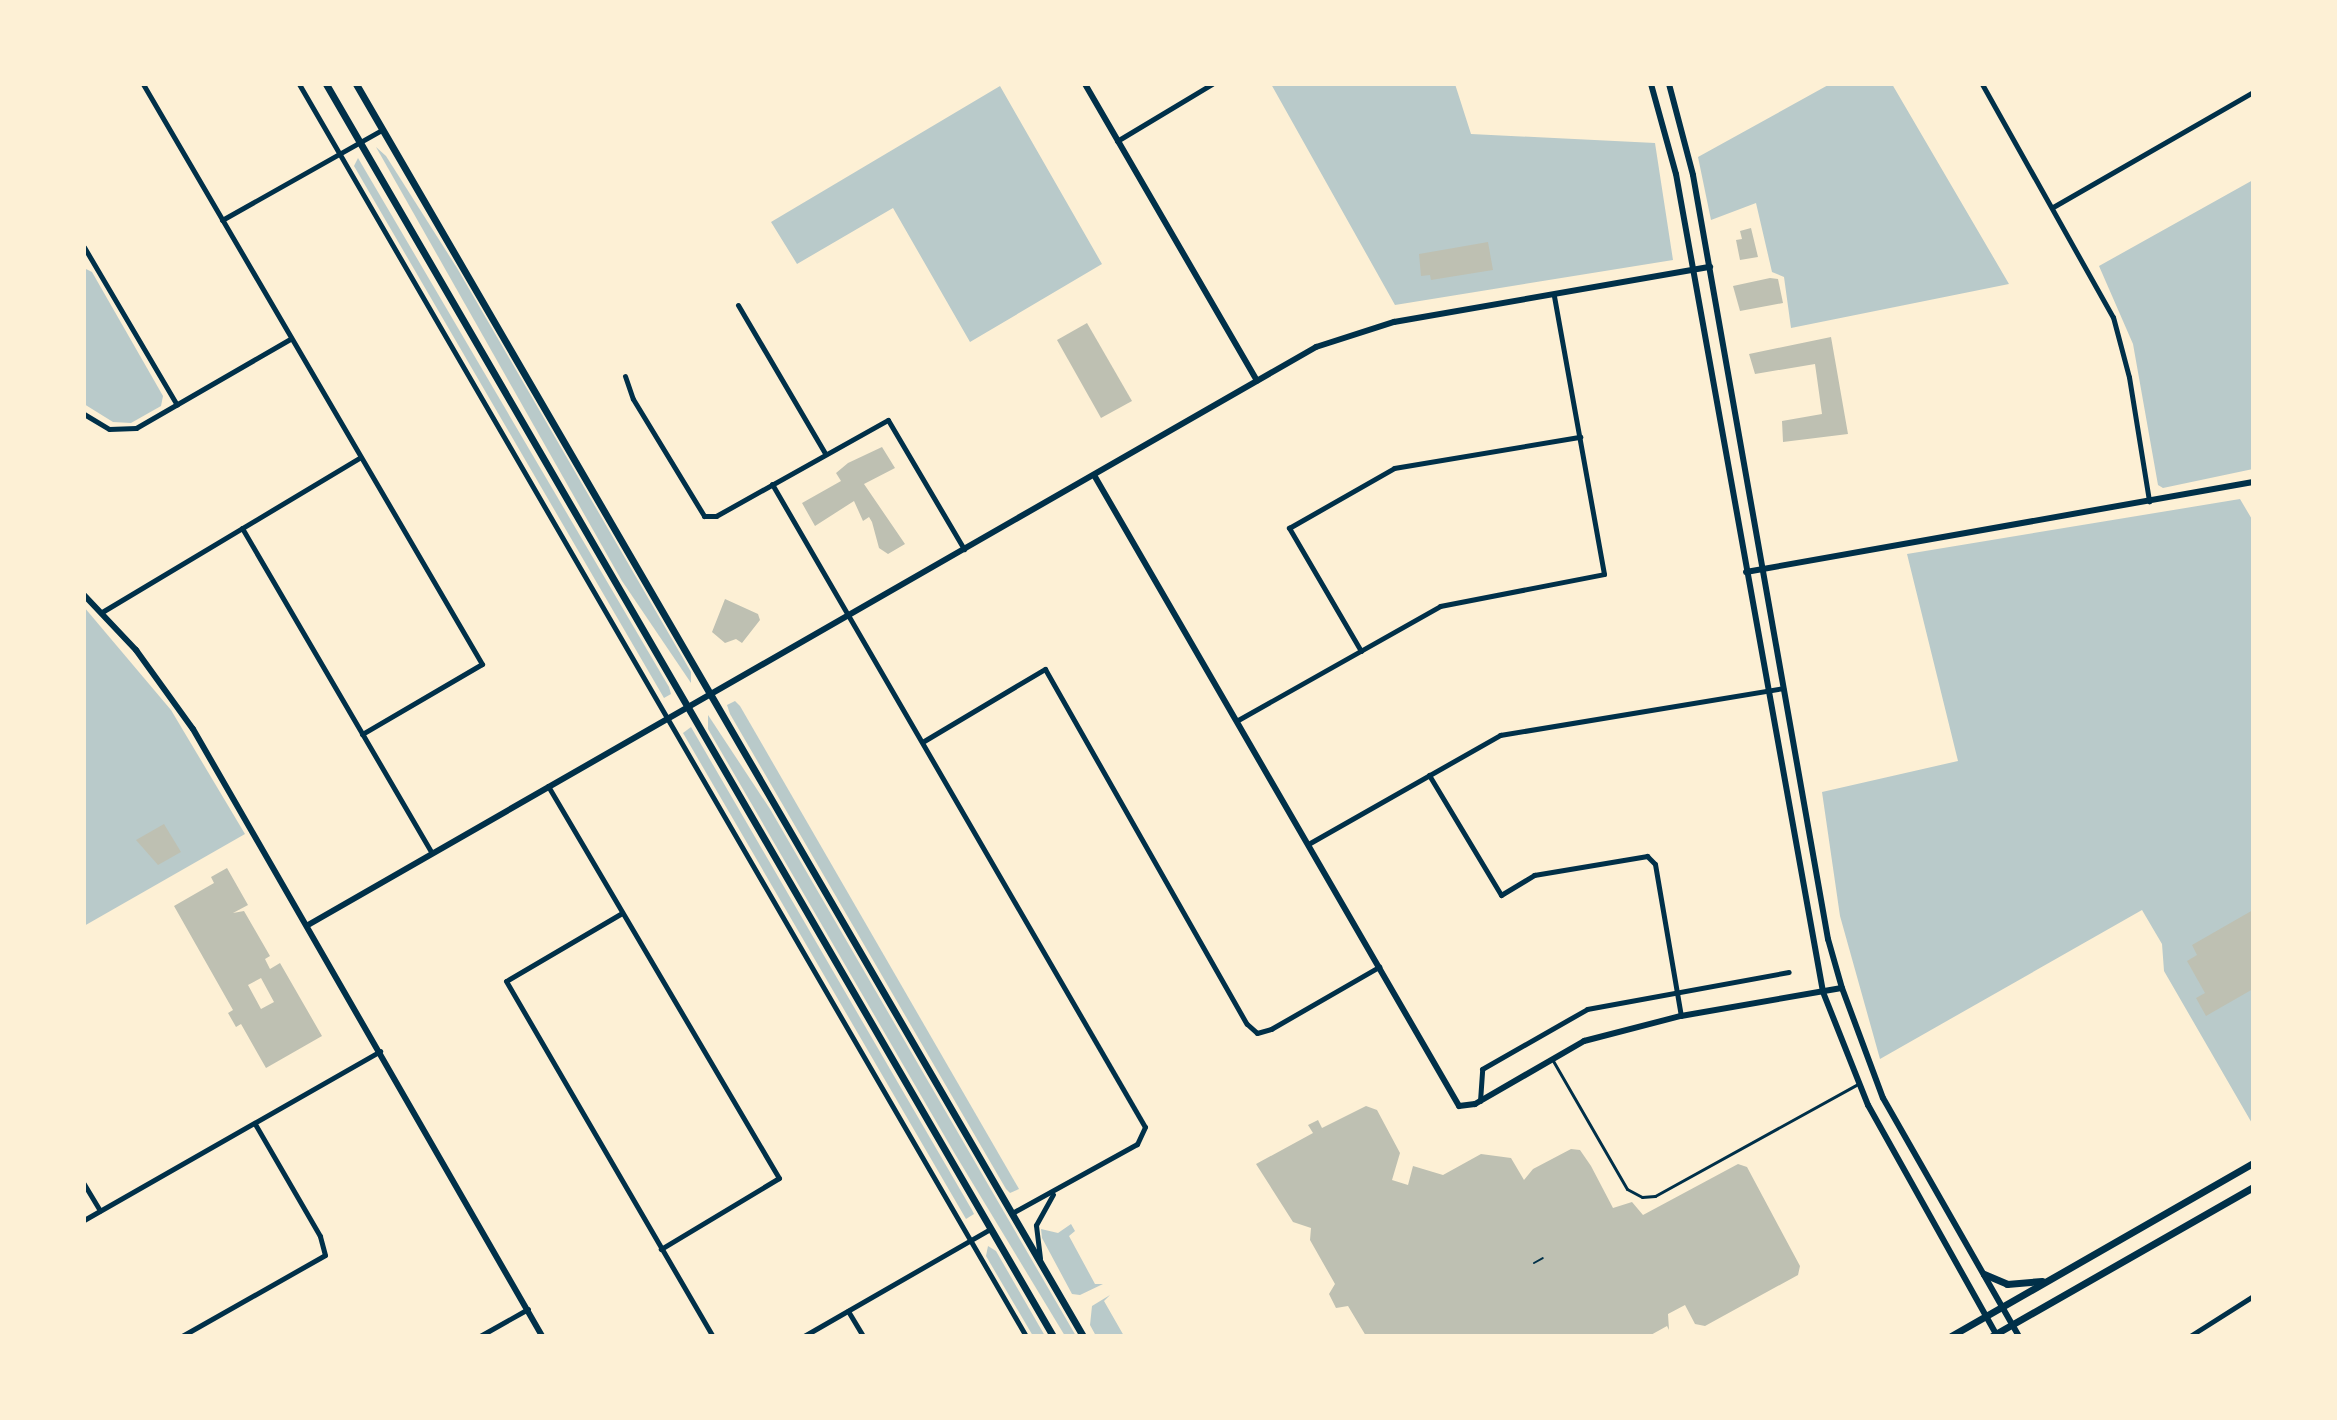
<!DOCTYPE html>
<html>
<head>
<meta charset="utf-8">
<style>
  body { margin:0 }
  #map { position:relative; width:2337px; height:1420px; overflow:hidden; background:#fdf0d5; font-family:Commissioner,sans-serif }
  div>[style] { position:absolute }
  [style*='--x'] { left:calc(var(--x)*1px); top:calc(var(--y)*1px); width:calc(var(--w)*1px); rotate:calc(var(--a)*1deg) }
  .green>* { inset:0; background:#b9caca }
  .building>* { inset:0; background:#bec0b2 }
  .path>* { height:2px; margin:-1px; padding:0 1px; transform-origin:1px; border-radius:1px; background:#003049 }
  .service>* { height:3px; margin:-1.5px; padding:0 1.5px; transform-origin:1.5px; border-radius:1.5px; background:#003049 }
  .minor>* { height:5px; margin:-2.5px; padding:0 2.5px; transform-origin:2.5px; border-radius:2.5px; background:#003049 }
  .tertiary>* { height:6px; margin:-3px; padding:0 3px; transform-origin:3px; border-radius:3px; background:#003049 }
  .secondary>* { height:7px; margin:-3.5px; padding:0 3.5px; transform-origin:3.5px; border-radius:3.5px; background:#003049 }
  span { translate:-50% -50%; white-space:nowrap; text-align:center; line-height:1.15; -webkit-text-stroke:7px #fdf0d5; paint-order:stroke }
  .frame { position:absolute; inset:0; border:86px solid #fdf0d5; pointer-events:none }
</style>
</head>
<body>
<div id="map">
  <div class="green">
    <div style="clip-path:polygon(1271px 84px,1455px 84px,1471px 134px,1655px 143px,1673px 260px,1395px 305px)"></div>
    <div style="clip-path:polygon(1830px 84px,1892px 84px,2009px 284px,1791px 328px,1784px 277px,1772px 272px,1756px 203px,1711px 220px,1698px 157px)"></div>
    <div style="clip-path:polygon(1000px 86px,1102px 264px,970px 342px,893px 208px,797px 264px,771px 222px)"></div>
    <div style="clip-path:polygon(376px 147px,386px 156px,457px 268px,691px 672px,691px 683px,622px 581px)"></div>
    <div style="clip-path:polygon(358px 158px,669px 687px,671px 694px,664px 698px,354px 166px)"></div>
    <div style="clip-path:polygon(2253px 180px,2253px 469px,2163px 488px,2158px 485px,2133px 344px,2099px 266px)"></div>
    <div style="clip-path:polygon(84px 268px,92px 272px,163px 396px,161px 406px,131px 423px,113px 422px,84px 404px)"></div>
    <div style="clip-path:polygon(2240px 499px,2253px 521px,2253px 1125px,2164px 971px,2162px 944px,2142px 910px,1880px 1059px,1840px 916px,1822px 792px,1958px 761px,1907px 554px)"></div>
    <div style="clip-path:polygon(84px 607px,171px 710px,245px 834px,84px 926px)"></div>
    <div style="clip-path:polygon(735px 701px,740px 706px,1019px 1189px,1010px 1193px,1006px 1189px,730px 714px,727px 705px)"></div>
    <div style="clip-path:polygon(708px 715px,770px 809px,1076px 1336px,1065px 1336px,955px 1154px,708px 729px)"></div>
    <div style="clip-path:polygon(691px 727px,972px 1210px,974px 1214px,966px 1219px,683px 733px)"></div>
    <div style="clip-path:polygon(1071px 1224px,1075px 1231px,1069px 1236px,1095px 1284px,1103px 1284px,1080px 1295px,1072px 1294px,1042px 1238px,1041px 1229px,1058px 1233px)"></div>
    <div style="clip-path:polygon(988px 1246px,996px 1251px,1045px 1336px,1033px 1336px,986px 1256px)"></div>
    <div style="clip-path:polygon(1110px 1295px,1104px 1301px,1124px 1336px,1096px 1336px,1090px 1325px,1092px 1306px)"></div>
  </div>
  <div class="building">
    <div style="clip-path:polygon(1751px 228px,1758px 257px,1740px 260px,1736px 240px,1742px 239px,1740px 231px)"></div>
    <div style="clip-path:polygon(1488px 242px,1493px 270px,1431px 280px,1430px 275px,1421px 276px,1419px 254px)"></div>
    <div style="clip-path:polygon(1770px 278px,1778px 279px,1783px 303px,1740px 311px,1733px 286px)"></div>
    <div style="clip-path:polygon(1087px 323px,1132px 401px,1101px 418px,1057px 340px)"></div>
    <div style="clip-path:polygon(1831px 337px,1848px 434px,1783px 442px,1782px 421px,1822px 414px,1815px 364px,1755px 374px,1749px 354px)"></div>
    <div style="clip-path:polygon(882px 447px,895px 468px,864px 484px,905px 544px,888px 554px,879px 548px,872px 522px,869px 517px,863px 521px,854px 501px,815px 526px,802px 503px,841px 481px,836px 473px,848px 463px)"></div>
    <div style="clip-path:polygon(725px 599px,758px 614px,760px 620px,742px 643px,736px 639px,725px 643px,712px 632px)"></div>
    <div style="clip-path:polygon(164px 824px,181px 852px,158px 865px,136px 840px)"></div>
    <div style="clip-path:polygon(evenodd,227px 868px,248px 905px,233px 913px,244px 911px,270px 956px,265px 959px,270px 969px,280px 963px,322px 1036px,266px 1068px,241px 1024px,236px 1027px,228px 1013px,233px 1010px,174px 906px,214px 883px,211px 877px,227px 868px,261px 978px,274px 1002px,261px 1009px,248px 985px,261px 978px)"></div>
    <div style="clip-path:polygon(2253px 910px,2253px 989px,2206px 1016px,2196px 998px,2205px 993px,2187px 961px,2197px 955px,2192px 945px)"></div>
    <div style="clip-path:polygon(1366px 1106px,1377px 1110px,1400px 1153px,1392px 1180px,1408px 1185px,1413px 1166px,1443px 1175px,1481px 1154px,1511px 1158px,1524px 1180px,1533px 1169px,1571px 1149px,1580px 1150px,1591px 1166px,1613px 1208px,1632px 1202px,1643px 1215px,1738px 1164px,1747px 1167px,1800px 1266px,1798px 1275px,1705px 1326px,1695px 1324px,1685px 1305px,1668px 1314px,1669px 1330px,1667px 1326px,1649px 1336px,1366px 1336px,1348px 1306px,1336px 1308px,1329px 1294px,1335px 1284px,1310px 1240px,1311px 1228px,1293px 1222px,1256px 1164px,1313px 1133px,1308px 1125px,1318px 1120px,1322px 1128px)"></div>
  </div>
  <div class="path">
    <div style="--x:1534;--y:1263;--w:10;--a:-29"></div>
  </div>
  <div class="service">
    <div style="--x:1552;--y:1059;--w:150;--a:60"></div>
    <div style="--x:1627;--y:1189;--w:17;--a:28"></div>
    <div style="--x:1642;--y:1197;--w:13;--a:-4"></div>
    <div style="--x:1655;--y:1196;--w:232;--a:-28.9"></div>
  </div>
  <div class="minor">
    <div style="--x:143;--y:84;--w:672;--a:59.69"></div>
    <div style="--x:482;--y:664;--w:139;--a:149.7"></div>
    <div style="--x:299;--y:84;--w:1448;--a:59.86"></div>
    <div style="--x:1982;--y:84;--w:267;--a:60.7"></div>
    <div style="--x:2113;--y:317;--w:62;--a:75.1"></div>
    <div style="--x:2129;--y:377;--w:126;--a:80.8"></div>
    <div style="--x:1117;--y:141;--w:111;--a:-31"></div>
    <div style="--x:2053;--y:207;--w:231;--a:-29.9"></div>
    <div style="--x:222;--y:220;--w:184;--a:-29.4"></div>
    <div style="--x:84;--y:247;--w:183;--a:59.5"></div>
    <div style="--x:738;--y:305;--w:172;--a:59.6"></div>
    <div style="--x:625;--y:376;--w:24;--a:71"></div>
    <div style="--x:633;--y:399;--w:137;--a:58.7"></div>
    <div style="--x:704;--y:516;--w:12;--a:0"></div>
    <div style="--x:716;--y:516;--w:197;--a:-29.2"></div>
    <div style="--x:888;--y:420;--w:150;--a:59.5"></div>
    <div style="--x:84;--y:414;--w:29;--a:31"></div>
    <div style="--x:109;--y:429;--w:27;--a:-2"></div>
    <div style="--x:136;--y:428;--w:178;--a:-30"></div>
    <div style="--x:772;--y:484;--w:743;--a:59.88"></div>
    <div style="--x:1145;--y:1127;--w:19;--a:115"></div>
    <div style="--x:1137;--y:1144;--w:143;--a:151.1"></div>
    <div style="--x:242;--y:528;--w:376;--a:59.7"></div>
    <div style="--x:102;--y:612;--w:300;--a:-30.9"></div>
    <div style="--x:1361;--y:651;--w:143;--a:-120.3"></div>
    <div style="--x:1289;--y:528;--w:121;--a:-29.7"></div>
    <div style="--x:1394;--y:468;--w:189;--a:-9.5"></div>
    <div style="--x:1238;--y:720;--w:232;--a:-29.4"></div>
    <div style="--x:1440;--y:606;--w:167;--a:-11"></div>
    <div style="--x:1604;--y:574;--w:283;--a:-100.2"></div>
    <div style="--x:924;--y:741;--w:141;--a:-30.8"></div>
    <div style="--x:1045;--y:669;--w:408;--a:60.4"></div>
    <div style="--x:1247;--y:1024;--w:13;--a:42"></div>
    <div style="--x:1257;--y:1033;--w:15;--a:-16"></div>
    <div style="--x:1271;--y:1029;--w:125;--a:-29.9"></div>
    <div style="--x:1429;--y:775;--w:140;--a:59"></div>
    <div style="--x:1501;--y:895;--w:39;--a:-31"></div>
    <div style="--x:1534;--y:875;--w:115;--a:-9.5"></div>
    <div style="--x:1647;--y:856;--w:11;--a:45"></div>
    <div style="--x:1655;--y:864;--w:154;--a:80.3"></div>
    <div style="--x:548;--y:786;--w:455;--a:59.5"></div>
    <div style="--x:779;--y:1178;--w:138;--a:149"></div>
    <div style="--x:1310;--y:843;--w:219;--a:-29.6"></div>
    <div style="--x:1500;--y:735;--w:287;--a:-9.4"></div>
    <div style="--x:622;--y:913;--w:134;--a:149.6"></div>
    <div style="--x:506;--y:981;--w:411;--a:59.8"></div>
    <div style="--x:1480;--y:1101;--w:32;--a:-86"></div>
    <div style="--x:1482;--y:1069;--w:121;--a:-29.7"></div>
    <div style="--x:1587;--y:1009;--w:205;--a:-10.4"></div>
    <div style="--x:84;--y:1184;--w:31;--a:59"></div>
    <div style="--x:84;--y:1220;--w:341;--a:-29.7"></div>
    <div style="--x:1040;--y:1258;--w:33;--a:-97"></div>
    <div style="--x:1036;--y:1225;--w:35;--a:-61"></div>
    <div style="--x:848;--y:1311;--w:29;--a:59"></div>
    <div style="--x:182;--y:1336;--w:164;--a:-29.5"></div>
    <div style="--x:325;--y:1255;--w:20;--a:-105"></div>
    <div style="--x:320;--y:1236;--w:129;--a:-120.1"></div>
    <div style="--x:480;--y:1336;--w:55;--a:-29.4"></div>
    <div style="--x:804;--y:1336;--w:215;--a:-29.9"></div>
    <div style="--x:2190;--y:1336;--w:75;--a:-32.4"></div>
  </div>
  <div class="tertiary">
    <div style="--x:1085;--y:84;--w:343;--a:59.9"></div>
    <div style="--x:1651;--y:84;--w:93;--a:74.5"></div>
    <div style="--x:1676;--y:174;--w:831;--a:79.81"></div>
    <div style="--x:1823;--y:992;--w:122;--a:68.3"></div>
    <div style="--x:1868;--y:1105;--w:265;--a:60.8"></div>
    <div style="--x:1669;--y:84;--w:94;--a:75.2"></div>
    <div style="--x:1693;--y:175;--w:776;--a:79.98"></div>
    <div style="--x:1828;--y:939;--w:51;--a:74.1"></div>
    <div style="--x:1842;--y:988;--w:117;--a:69.6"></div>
    <div style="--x:1883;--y:1098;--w:274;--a:60.3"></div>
    <div style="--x:1094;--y:475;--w:729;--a:59.95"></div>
    <div style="--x:1459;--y:1106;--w:16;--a:-7"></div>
    <div style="--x:1475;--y:1104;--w:126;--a:-30"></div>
    <div style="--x:1584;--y:1041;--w:100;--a:-14.5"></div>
    <div style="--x:1681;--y:1016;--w:163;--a:-9.9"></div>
    <div style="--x:1746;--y:572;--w:515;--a:-10.07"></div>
    <div style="--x:84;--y:595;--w:76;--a:46.6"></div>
    <div style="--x:136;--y:650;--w:97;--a:54.2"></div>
    <div style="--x:193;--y:729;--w:700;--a:60.1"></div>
    <div style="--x:308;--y:925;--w:1162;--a:-29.83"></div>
    <div style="--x:1316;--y:347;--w:82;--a:-17.8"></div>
    <div style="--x:1394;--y:322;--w:321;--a:-9.9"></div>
  </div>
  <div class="secondary">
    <div style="--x:326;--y:84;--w:1448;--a:59.86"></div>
    <div style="--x:356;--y:84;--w:1448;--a:59.86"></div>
    <div style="--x:1984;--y:1274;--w:25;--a:23"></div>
    <div style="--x:2007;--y:1284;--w:35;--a:-5"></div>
    <div style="--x:1951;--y:1336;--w:348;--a:-29.8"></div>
    <div style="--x:1992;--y:1336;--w:301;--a:-29.7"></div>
  </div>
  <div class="frame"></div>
</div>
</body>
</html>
